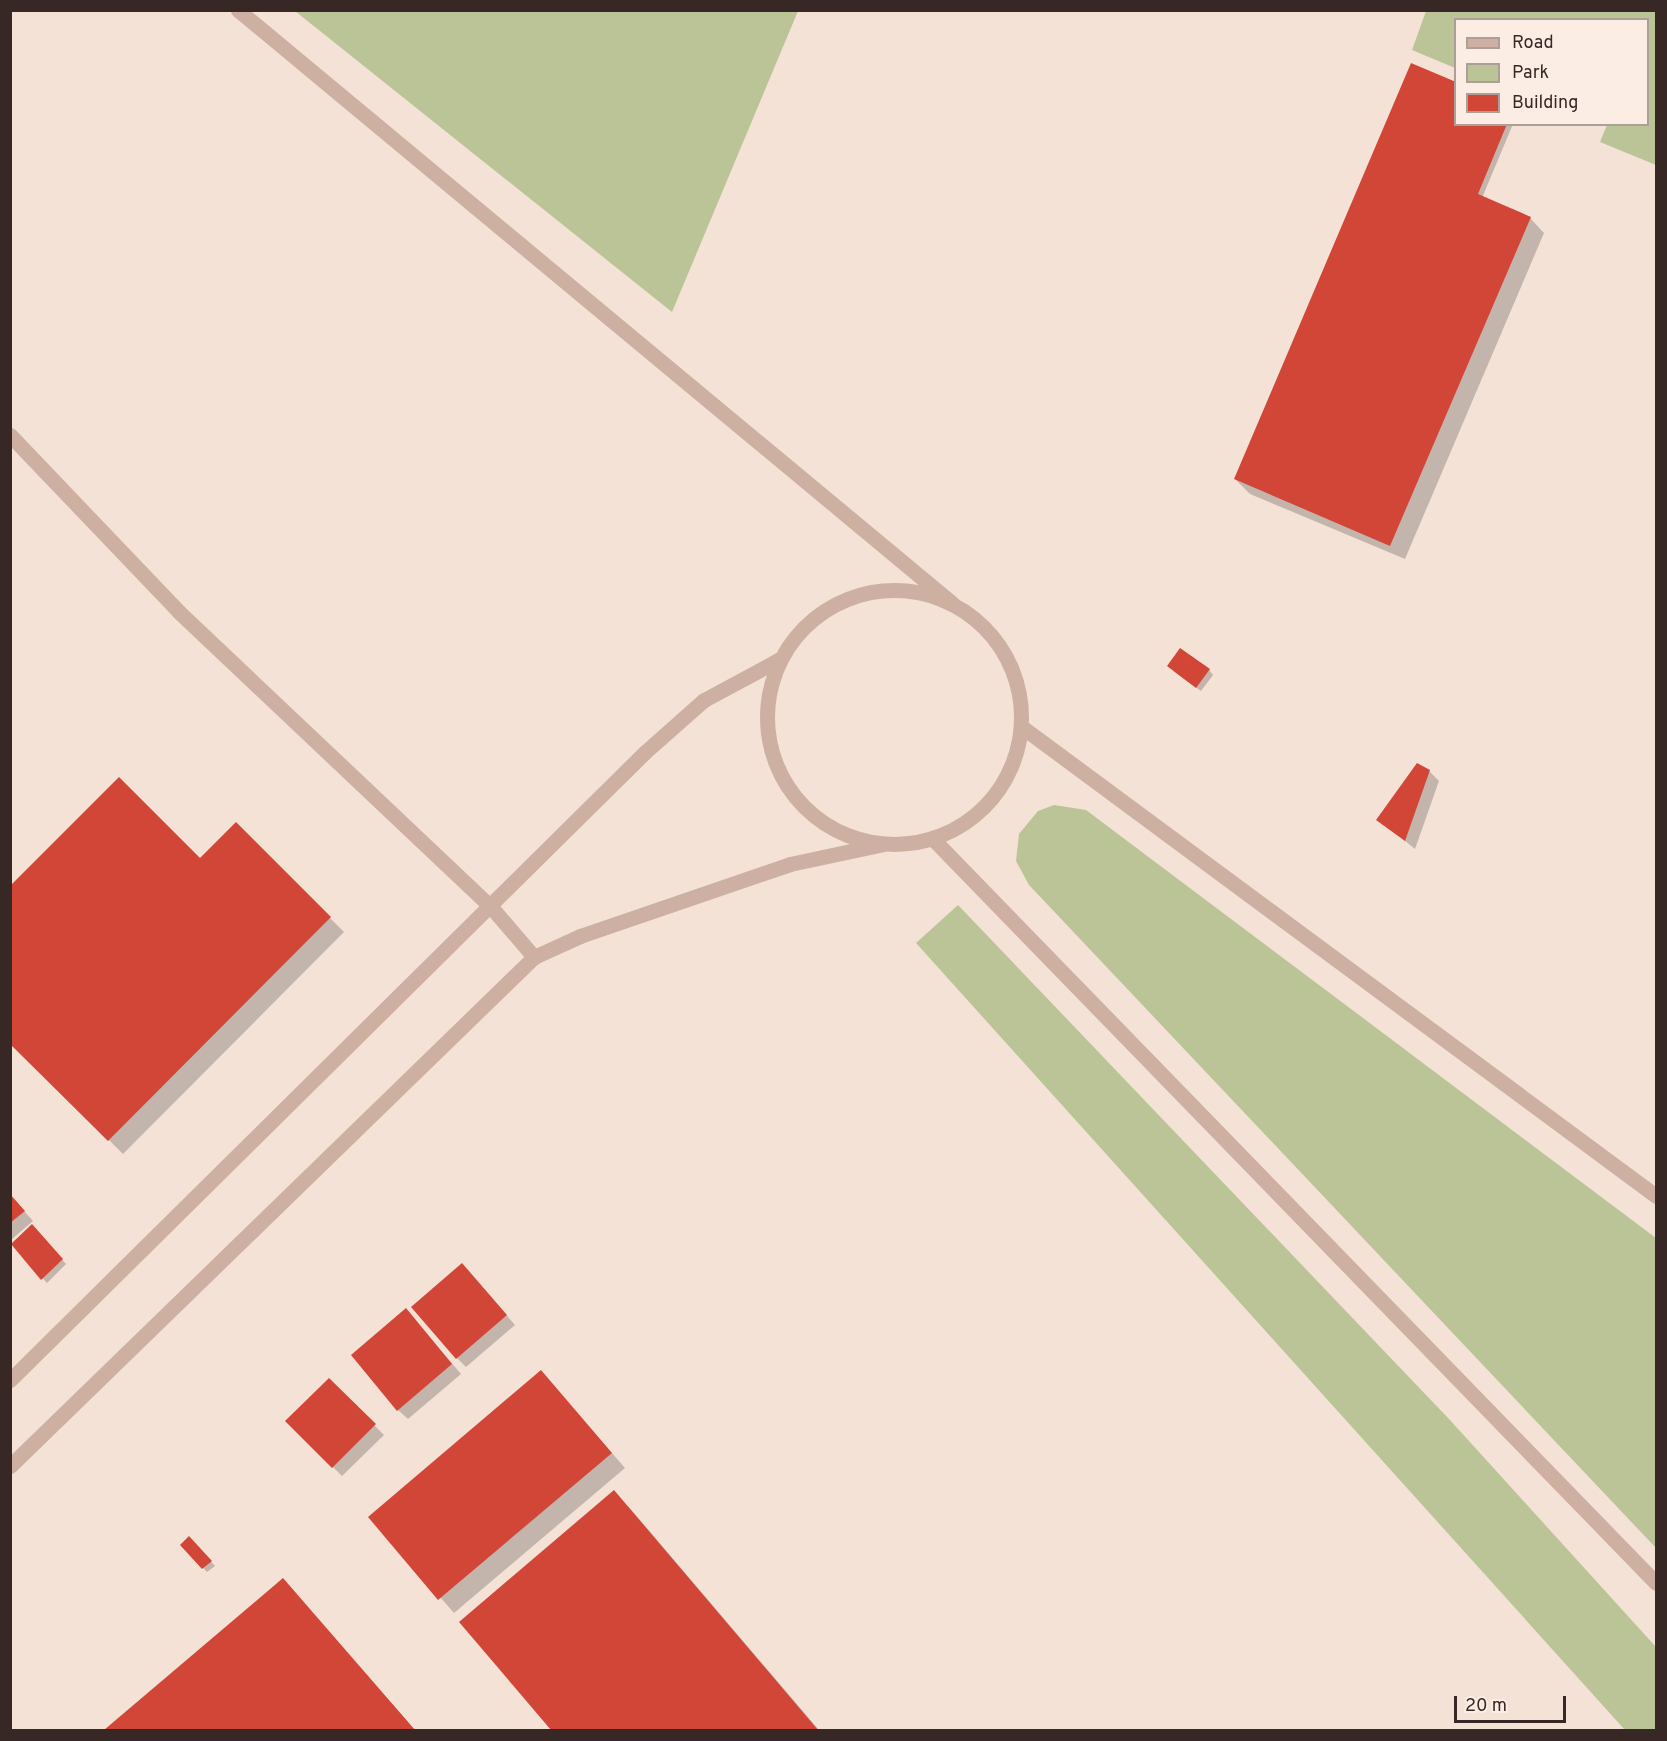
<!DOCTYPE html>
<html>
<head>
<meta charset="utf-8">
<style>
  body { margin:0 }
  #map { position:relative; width:1667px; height:1741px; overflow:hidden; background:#f4e2d7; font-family:Overpass,sans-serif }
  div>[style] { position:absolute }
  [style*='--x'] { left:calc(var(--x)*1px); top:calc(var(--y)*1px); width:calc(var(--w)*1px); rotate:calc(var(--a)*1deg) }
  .green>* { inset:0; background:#bbc496 }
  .shadow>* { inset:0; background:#0003 }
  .building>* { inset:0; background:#d24637 }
  .minor>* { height:15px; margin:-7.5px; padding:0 7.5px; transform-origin:7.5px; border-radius:7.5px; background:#cdb0a2 }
  .minor>.ring { margin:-7.5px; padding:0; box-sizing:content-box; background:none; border:15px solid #cdb0a2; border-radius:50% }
  span { translate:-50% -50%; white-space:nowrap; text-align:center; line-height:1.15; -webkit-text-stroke:6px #fbede4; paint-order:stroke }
  .frame { position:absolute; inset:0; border:12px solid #372825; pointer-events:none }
  .legend { position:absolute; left:1454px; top:18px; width:195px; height:108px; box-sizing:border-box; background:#fbede4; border:2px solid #ad9e98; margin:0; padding:8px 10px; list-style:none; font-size:18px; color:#372825 }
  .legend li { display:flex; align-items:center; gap:12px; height:30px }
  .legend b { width:30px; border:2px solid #ad9e98 }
  .scale { position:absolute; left:1454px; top:1696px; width:112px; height:27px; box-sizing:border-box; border:3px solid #372825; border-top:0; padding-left:8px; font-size:18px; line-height:21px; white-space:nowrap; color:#372825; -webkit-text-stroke:4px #fbede4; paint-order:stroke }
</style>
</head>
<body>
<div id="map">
  <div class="green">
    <div style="clip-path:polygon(295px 11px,798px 11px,672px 312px)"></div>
    <div style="clip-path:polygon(1426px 11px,1656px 11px,1656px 165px,1600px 142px,1607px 125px,1648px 124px,1648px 20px,1456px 20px,1455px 68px,1412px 50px)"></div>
    <div style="clip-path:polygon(1054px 805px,1086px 810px,1656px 1238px,1656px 1548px,1029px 885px,1016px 861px,1019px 834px,1038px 811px)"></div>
    <div style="clip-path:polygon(958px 905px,1449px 1419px,1656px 1647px,1656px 1730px,1625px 1730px,916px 943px)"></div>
  </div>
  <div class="shadow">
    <div style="clip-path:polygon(1456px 124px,1513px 124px,1482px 198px,1530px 218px,1544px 233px,1405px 559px,1250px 494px,1235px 479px)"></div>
    <div style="clip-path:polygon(1209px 670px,1213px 675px,1201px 691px,1173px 671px)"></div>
    <div style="clip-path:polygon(1429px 771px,1439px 781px,1415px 849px,1378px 819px)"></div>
    <div style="clip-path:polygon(236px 824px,344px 932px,123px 1154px,10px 1041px)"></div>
    <div style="clip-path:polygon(10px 1195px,33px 1221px,11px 1240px,10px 1240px)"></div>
    <div style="clip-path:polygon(32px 1226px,66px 1264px,47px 1283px,13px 1244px)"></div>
    <div style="clip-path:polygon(471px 1274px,515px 1325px,466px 1367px,457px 1358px)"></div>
    <div style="clip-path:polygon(415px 1320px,461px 1374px,408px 1419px,398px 1410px)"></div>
    <div style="clip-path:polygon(541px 1372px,625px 1468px,454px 1613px,370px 1517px)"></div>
    <div style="clip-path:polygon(329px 1380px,384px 1435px,342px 1476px,287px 1421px)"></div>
    <div style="clip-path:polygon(628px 1506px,819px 1730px,553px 1730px,461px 1622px)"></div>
    <div style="clip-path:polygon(189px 1538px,215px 1566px,207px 1572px,182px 1545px)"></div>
    <div style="clip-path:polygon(283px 1580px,415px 1730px,106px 1730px)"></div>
  </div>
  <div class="building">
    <div style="clip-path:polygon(1411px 63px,1456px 82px,1456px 124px,1507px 124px,1478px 194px,1531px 217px,1390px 546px,1234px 479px)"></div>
    <div style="clip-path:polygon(1180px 648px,1210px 669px,1196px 688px,1167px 666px)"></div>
    <div style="clip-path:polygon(1417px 763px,1430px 770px,1405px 841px,1376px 820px)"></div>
    <div style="clip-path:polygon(119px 777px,200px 858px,236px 822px,331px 917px,108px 1141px,10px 1044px,10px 886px)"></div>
    <div style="clip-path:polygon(10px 1194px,25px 1211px,10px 1223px)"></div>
    <div style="clip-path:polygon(32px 1224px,63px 1259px,41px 1280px,11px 1244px)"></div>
    <div style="clip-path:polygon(462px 1263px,507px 1315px,456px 1359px,411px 1307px)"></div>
    <div style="clip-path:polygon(406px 1308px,452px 1364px,397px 1411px,351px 1355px)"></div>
    <div style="clip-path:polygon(541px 1370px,612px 1453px,438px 1600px,368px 1517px)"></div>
    <div style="clip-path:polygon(329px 1378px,376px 1424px,332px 1468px,285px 1421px)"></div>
    <div style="clip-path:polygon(614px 1490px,818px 1730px,551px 1730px,459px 1622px)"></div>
    <div style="clip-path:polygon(189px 1536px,212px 1561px,202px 1569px,180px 1545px)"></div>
    <div style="clip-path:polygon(283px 1578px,415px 1730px,104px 1730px)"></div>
  </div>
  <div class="minor">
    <div style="--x:238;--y:10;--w:928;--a:39.71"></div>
    <div style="--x:10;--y:435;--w:245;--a:46.3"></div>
    <div style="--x:179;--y:612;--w:431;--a:43.4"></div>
    <div style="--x:492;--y:908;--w:65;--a:49.4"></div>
    <div class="ring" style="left:767px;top:590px;width:239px;height:239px"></div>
    <div style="--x:1022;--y:727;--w:789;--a:36.49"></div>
    <div style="--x:933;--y:839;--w:1037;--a:45.82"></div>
    <div style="--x:10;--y:1380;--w:892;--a:-44.68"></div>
    <div style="--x:644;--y:753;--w:80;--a:-41.5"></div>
    <div style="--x:704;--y:700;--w:86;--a:-28.3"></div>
    <div style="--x:10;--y:1466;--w:731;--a:-44.17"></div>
    <div style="--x:534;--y:957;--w:51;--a:-24.5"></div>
    <div style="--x:580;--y:936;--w:222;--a:-18.9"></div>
    <div style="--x:790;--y:864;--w:95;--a:-12.1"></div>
  </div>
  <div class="frame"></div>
  <ul class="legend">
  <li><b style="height:8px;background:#cdb0a2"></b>Road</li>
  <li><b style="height:16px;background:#bbc496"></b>Park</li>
  <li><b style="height:16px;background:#d24637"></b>Building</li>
  </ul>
  <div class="scale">20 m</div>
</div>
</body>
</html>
